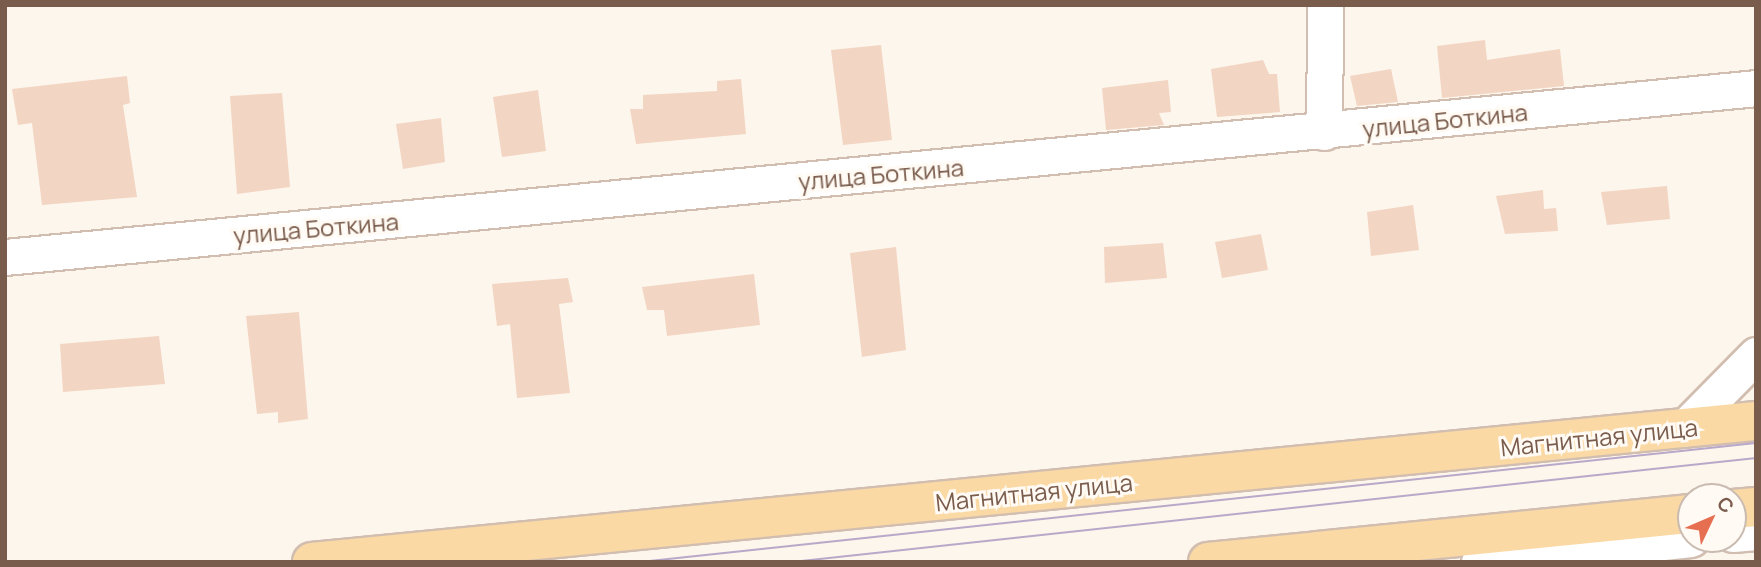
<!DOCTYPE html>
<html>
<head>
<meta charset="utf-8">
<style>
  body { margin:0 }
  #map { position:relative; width:1761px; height:567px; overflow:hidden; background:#fdf6ec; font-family:Manrope,sans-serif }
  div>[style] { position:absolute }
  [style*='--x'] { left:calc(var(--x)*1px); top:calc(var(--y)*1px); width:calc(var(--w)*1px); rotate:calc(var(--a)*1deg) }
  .building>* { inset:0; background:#f3d5c3 }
  .roads { filter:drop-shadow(2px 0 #d1beb0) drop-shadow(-2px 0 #d1beb0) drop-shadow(0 2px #d1beb0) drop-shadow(0 -2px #d1beb0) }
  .minor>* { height:35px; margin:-17.5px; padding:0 17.5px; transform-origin:17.5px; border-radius:17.5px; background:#fff }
  .primary>* { height:38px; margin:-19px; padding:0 19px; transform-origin:19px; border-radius:19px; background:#fbd9a5 }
  .tram>* { height:2px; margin:-1px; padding:0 1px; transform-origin:1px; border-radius:1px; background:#b9a8c9 }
  span { translate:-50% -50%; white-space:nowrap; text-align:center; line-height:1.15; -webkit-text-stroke:6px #fffaf3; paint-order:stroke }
  .street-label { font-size:24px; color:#7a5c4d }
  .frame { position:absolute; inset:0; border:7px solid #7a5c4d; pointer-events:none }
  .north { position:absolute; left:1677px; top:483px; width:70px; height:70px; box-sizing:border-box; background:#fffaf3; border:2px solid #cabbb1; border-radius:50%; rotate:46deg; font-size:19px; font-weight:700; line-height:28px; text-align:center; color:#7a5c4d }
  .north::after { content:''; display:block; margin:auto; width:24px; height:32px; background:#e76f51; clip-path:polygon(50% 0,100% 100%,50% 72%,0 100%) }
</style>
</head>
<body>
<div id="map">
  <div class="building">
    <div style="clip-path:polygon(1485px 40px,1487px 60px,1560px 49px,1564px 86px,1442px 98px,1437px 46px)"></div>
    <div style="clip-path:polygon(881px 45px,892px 140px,843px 145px,831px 50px)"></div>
    <div style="clip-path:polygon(1263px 60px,1269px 74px,1277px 74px,1280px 112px,1217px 117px,1211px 69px)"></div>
    <div style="clip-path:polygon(1391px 69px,1398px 102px,1357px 106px,1350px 76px)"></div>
    <div style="clip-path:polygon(127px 76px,130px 103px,123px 105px,137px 197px,42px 205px,32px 123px,18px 125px,12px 89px)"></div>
    <div style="clip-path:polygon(741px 79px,746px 134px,636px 144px,630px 109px,643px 109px,643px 95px,717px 91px,717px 81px)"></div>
    <div style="clip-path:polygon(1168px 80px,1171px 112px,1159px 113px,1164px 125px,1106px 130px,1102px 88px)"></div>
    <div style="clip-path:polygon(538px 90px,546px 151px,502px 157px,493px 97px)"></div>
    <div style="clip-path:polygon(282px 93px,290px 187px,237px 194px,230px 96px)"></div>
    <div style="clip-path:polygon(441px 118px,445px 162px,403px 169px,396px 124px)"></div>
    <div style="clip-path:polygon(1667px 186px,1670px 219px,1607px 225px,1601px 192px)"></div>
    <div style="clip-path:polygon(1543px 190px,1544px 209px,1556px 208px,1558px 231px,1505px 234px,1496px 196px)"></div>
    <div style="clip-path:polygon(1413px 205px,1419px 250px,1371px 256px,1367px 212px)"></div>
    <div style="clip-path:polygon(1261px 234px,1268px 270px,1222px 278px,1215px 242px)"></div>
    <div style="clip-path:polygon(1163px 243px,1167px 278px,1105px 283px,1104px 247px)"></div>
    <div style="clip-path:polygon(896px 247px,906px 350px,862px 357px,850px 253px)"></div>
    <div style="clip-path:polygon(754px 274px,760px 325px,667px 336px,664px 310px,647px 310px,642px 287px)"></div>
    <div style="clip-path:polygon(568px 278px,573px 302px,559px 304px,570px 393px,517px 398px,510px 324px,497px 326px,492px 284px)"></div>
    <div style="clip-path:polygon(299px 312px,308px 419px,278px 423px,278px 412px,257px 414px,246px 316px)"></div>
    <div style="clip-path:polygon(159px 336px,165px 384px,63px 392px,60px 344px)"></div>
  </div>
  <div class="roads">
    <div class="minor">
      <div style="--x:1324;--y:132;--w:127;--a:-89.5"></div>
      <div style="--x:5;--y:257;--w:1759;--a:-5.51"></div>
      <div style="--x:1683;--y:429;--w:104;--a:-45.4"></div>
      <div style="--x:1733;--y:534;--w:23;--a:-5"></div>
      <div style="--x:1479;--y:562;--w:213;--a:-6.2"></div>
    </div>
    <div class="primary">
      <div style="--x:1733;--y:509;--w:23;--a:-5"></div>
      <div style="--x:312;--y:562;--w:1451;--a:-5.58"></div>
      <div style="--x:1208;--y:562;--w:485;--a:-5.7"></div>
    </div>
  </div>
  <div class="tram">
    <div style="--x:640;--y:562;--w:1122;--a:-6.09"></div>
    <div style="--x:792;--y:562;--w:970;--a:-6.16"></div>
  </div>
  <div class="street-label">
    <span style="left:1445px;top:120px;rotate:-6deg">улица Боткина</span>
    <span style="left:881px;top:174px;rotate:-5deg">улица Боткина</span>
    <span style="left:316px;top:228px;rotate:-5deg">улица Боткина</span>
    <span style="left:1599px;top:437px;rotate:-6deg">Магнитная улица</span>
    <span style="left:1034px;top:492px;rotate:-6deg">Магнитная улица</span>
  </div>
  <div class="frame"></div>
  <div class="north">С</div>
</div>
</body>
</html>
